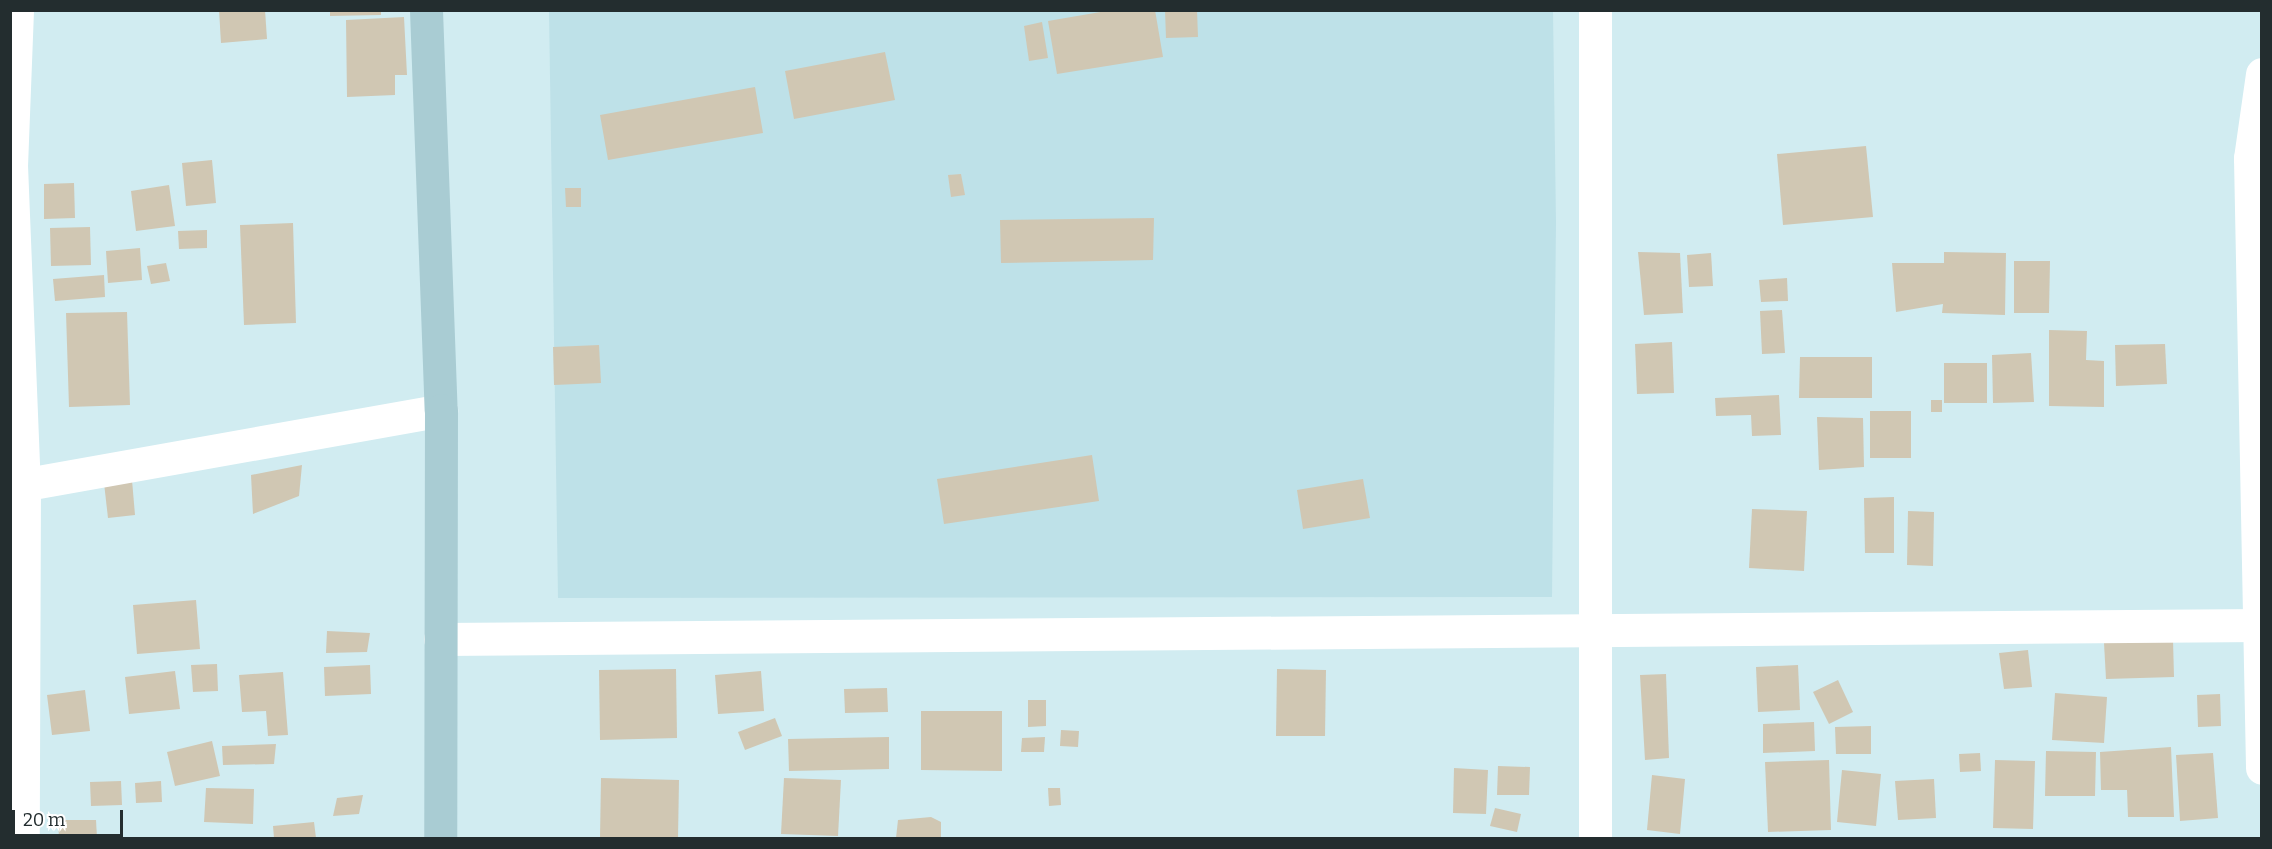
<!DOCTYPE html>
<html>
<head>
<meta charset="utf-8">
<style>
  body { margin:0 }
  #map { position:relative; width:2272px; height:849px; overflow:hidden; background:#d1ecf1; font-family:Bitter,serif }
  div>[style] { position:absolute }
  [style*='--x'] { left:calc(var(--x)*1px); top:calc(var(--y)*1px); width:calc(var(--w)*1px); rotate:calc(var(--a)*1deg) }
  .built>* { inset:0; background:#bee1e8 }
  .building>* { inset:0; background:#d0c7b3 }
  .street>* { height:33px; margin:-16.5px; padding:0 16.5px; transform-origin:16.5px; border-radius:16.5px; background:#fff }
  .secondary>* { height:33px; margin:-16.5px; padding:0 16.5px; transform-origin:16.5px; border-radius:16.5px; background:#a9ccd3 }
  span { translate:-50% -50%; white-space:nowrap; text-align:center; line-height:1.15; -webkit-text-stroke:5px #fff; paint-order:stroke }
  .frame { position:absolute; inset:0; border:12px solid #232d2f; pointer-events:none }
  .scale { position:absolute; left:12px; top:810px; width:111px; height:27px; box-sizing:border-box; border:3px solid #232d2f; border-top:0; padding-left:8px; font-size:18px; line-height:21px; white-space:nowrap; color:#232d2f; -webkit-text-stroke:4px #fff; paint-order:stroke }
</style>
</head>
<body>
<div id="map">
  <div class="built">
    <div style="clip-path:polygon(549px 11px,1553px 11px,1556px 223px,1552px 597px,558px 598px)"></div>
  </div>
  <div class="building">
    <div style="clip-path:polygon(219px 10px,265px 10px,267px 39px,221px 43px)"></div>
    <div style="clip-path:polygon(330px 10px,381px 10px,381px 15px,330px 16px)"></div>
    <div style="clip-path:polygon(1112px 10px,1155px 10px,1163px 57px,1057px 74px,1048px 21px)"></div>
    <div style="clip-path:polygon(1165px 10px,1197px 10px,1198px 37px,1166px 38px)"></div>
    <div style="clip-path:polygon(404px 17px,407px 75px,395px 75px,395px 95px,347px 97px,346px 20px)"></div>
    <div style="clip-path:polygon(1042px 22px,1048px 58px,1029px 61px,1024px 26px)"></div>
    <div style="clip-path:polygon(885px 52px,895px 100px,794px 119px,785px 71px)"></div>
    <div style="clip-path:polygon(755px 87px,763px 133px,608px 160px,600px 115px)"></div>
    <div style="clip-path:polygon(1866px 146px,1873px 217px,1783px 225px,1777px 154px)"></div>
    <div style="clip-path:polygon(212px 160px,216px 203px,186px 206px,182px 163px)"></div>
    <div style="clip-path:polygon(961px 174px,965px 195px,951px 197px,948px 175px)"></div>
    <div style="clip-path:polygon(74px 183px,75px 218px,44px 219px,44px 184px)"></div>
    <div style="clip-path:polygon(169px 185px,175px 226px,136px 231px,131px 191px)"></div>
    <div style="clip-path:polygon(565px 188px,581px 188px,581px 207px,566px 207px)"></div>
    <div style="clip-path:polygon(1154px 218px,1153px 260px,1001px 263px,1000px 220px)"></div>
    <div style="clip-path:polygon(293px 223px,296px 323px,244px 325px,240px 225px)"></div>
    <div style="clip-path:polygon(90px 227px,91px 265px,51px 266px,50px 228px)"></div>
    <div style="clip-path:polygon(207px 230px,207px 248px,179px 249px,178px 231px)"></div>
    <div style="clip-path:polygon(140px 248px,142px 280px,108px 283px,106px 251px)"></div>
    <div style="clip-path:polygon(1638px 252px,1680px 253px,1683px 313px,1644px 315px)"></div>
    <div style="clip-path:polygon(1944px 252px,2006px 253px,2005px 315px,1942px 313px,1943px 304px,1896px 312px,1892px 263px,1944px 263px)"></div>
    <div style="clip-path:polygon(1711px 253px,1713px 286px,1689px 287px,1687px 255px)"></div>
    <div style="clip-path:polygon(2014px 261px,2050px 261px,2049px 313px,2014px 313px)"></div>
    <div style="clip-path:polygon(166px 263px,170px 281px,151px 284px,147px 266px)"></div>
    <div style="clip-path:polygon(104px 275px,105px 297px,55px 301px,53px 279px)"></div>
    <div style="clip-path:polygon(1787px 278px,1788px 301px,1761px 302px,1759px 280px)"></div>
    <div style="clip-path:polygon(1782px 310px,1785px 353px,1762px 354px,1760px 311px)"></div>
    <div style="clip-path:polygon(127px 312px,130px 405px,69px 407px,66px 313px)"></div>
    <div style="clip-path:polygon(2049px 330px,2087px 331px,2086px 360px,2104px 361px,2104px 407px,2049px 406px)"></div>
    <div style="clip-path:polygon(1672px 342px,1674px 393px,1637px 394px,1635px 344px)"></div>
    <div style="clip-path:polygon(2165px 344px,2167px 384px,2116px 386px,2115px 345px)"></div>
    <div style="clip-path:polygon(599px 345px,601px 383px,554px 385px,553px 347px)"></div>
    <div style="clip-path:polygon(2031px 353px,2034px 402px,1993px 403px,1992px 355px)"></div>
    <div style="clip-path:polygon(1800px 357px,1872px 357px,1872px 398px,1799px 398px)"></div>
    <div style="clip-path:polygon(1944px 363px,1987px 363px,1987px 403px,1944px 403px)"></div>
    <div style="clip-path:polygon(1779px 395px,1781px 435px,1752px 436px,1751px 415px,1716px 416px,1715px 398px)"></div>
    <div style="clip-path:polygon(1931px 400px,1942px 400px,1942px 412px,1931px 412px)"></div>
    <div style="clip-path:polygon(1870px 411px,1911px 411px,1911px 458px,1870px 458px)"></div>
    <div style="clip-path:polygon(1817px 417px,1863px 418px,1864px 467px,1819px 470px)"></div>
    <div style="clip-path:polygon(1092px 455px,1099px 501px,944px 524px,937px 479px)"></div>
    <div style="clip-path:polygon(302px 465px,299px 496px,253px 514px,251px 475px)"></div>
    <div style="clip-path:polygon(1363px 479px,1370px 518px,1303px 529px,1297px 490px)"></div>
    <div style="clip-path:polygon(132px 480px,135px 515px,108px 518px,104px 483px)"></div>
    <div style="clip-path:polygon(1894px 497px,1894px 553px,1865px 553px,1864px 498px)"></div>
    <div style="clip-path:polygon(1752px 509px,1807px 511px,1804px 571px,1749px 568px)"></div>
    <div style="clip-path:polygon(1908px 511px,1934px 512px,1933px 566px,1907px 565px)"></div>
    <div style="clip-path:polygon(196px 600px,200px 649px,137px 654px,133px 605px)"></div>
    <div style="clip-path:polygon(327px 631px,370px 633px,367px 652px,326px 653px)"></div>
    <div style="clip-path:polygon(2173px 640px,2174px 677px,2106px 679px,2104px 643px)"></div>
    <div style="clip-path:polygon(2028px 650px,2032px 687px,2004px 689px,1999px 653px)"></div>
    <div style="clip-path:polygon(217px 664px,218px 691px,193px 692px,191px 665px)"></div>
    <div style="clip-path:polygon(370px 665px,371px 694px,325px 696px,324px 667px)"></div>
    <div style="clip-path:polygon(1798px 665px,1800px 710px,1758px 712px,1756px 667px)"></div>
    <div style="clip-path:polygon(676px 669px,677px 738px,600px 740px,599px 670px)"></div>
    <div style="clip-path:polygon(1277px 669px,1326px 670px,1325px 736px,1276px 736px)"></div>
    <div style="clip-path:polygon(175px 671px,180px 709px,129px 714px,125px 677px)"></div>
    <div style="clip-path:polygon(761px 671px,764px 711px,718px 714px,715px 675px)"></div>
    <div style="clip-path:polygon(283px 672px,288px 735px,268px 736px,266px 711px,242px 712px,239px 675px)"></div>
    <div style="clip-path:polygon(1666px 674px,1669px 758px,1645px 760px,1640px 675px)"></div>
    <div style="clip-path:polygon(1838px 680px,1853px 712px,1829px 724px,1813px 692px)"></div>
    <div style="clip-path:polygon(887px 688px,888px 712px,845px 713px,844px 689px)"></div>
    <div style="clip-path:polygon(85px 690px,90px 731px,52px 735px,47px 695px)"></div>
    <div style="clip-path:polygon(2055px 693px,2107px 697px,2104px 743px,2052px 740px)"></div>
    <div style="clip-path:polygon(2220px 694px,2221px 726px,2198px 727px,2197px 695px)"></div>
    <div style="clip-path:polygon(1028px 700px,1046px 700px,1046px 726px,1028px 727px)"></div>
    <div style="clip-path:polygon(921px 711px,1002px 711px,1002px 771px,921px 770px)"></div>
    <div style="clip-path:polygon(775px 718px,782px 736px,745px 750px,738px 732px)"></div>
    <div style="clip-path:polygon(1814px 722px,1815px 751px,1763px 753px,1763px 724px)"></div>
    <div style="clip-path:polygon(1871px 726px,1871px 754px,1836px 754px,1835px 727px)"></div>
    <div style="clip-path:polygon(1061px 730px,1079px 731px,1078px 747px,1060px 746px)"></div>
    <div style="clip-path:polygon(889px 737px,889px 769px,789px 771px,788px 739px)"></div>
    <div style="clip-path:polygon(1045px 737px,1044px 752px,1021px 752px,1022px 738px)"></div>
    <div style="clip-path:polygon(212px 741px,220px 776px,175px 786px,167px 752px)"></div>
    <div style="clip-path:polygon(276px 744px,274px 764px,223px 765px,222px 746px)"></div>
    <div style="clip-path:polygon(2171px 747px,2174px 817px,2128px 817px,2127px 790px,2101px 790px,2100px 752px)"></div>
    <div style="clip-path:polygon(2046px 751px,2096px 752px,2095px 796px,2045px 796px)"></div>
    <div style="clip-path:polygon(1980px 753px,1981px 771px,1960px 772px,1959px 754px)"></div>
    <div style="clip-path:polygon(2213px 753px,2218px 818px,2180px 821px,2176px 755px)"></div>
    <div style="clip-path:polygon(1829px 760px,1831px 830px,1768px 832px,1765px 762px)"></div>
    <div style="clip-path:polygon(1995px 760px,2035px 761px,2033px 829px,1993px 828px)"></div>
    <div style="clip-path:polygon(1498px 766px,1530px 767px,1529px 795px,1497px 795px)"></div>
    <div style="clip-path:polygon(1454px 768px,1488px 770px,1486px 814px,1453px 813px)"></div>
    <div style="clip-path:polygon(1842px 770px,1881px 774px,1876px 826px,1837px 822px)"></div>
    <div style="clip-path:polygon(1652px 775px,1685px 779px,1680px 834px,1647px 830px)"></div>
    <div style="clip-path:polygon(601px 778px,679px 780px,678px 838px,600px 838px)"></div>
    <div style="clip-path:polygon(784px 778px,841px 780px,838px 836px,781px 834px)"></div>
    <div style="clip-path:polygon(1934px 779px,1936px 818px,1898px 820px,1895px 781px)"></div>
    <div style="clip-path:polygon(121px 781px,122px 805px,91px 806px,90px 782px)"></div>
    <div style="clip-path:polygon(161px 781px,162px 802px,136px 803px,135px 783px)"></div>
    <div style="clip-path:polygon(206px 788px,254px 789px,253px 824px,204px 822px)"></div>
    <div style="clip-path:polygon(1048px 788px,1060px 788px,1061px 805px,1049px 806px)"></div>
    <div style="clip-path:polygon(363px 795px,359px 814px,333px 816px,337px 798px)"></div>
    <div style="clip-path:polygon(1495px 808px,1521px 814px,1517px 832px,1490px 826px)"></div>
    <div style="clip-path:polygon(931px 817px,941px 822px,941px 838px,896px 838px,898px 820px)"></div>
    <div style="clip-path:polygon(58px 820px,96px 820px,97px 838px,59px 838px)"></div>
    <div style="clip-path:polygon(314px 822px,316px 838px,274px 838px,273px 826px)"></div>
  </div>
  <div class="street">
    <div style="--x:17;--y:10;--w:155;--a:92.2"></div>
    <div style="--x:11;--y:165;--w:319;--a:87.7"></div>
    <div style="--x:24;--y:484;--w:354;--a:90.2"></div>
    <div style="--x:2262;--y:74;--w:85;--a:98.1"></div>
    <div style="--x:2250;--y:158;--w:610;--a:88.87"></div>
    <div style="--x:10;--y:487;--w:438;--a:-10.1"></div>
    <div style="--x:440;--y:639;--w:1822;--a:-0.44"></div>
    <div style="--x:1595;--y:838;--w:828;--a:-90"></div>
  </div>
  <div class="secondary">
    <div style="--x:426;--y:10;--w:400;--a:87.9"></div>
    <div style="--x:441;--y:410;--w:428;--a:90.1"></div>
  </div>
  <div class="frame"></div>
  <div class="scale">20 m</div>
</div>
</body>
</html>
